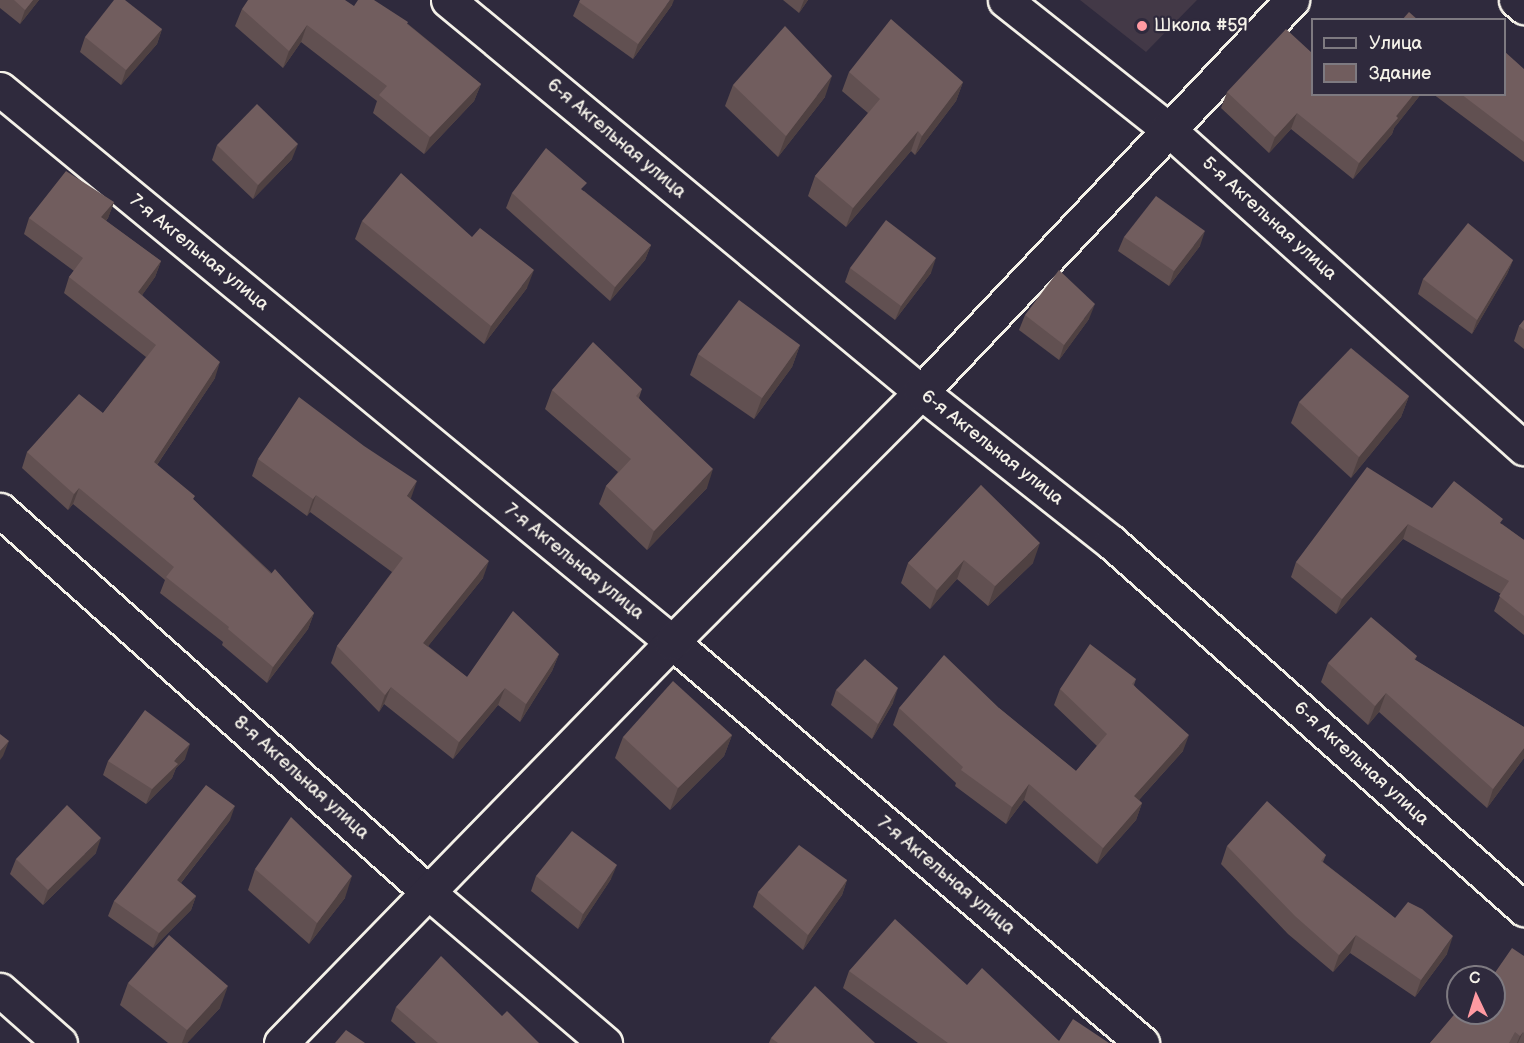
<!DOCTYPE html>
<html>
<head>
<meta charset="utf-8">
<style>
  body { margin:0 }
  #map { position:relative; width:1524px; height:1043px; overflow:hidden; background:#2f2a3d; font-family:"Balsamiq Sans",sans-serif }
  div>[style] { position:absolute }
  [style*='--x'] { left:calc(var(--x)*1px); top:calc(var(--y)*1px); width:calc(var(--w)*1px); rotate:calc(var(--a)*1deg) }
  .built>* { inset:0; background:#433947 }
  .roads { filter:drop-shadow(2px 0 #f4f1e8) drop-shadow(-2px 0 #f4f1e8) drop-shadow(0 2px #f4f1e8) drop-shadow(0 -2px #f4f1e8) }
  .minor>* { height:33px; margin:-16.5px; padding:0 16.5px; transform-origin:16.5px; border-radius:16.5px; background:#2f2a3d }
  .tertiary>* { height:33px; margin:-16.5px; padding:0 16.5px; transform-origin:16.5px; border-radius:16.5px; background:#2f2a3d }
  .wall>* { inset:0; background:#615051 }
  .shaded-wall>* { inset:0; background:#4f4142 }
  .building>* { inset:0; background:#715d5e }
  .dots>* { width:16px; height:16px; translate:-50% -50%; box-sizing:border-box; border:3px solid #2f2a3d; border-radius:50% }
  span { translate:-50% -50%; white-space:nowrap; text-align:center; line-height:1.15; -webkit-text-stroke:4.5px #2f2a3d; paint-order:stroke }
  .poi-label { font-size:18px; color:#f4f1e8 }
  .left { translate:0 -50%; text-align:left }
  .street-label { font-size:18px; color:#f4f1e8 }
  .legend { position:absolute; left:1311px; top:18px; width:195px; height:78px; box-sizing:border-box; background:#2f2a3d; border:2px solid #7e7a81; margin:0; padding:8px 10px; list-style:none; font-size:18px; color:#f4f1e8 }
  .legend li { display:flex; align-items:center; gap:12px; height:30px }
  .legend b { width:30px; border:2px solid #7e7a81 }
  .north { position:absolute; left:1446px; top:965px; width:60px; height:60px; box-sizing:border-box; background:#2f2a3d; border:2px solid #7e7a81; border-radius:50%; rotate:356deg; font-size:16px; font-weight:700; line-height:24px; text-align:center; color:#f4f1e8 }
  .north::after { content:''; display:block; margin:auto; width:21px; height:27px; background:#ff9aa2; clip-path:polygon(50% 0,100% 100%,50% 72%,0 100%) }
</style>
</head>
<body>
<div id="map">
  <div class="built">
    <div style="clip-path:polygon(1080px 0,1197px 0,1146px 52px)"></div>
  </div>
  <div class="roads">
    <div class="minor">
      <div style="--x:448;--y:0;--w:614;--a:39.65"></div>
      <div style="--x:921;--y:392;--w:242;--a:38.3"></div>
      <div style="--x:1111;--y:542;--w:553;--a:41.62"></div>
      <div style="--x:1005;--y:0;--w:208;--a:38.4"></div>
      <div style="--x:1168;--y:129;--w:478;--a:41.9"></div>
      <div style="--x:1516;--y:0;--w:11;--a:41"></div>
      <div style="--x:0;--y:89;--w:870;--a:39.45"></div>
      <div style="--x:672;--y:642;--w:618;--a:40.47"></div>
      <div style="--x:0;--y:510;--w:574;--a:41.75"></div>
      <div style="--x:428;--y:892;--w:233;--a:40.5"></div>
      <div style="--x:0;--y:990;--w:80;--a:41.5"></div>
    </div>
    <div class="tertiary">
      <div style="--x:281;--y:1043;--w:560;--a:-45.72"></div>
      <div style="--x:672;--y:642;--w:353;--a:-45.1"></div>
      <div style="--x:921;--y:392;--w:540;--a:-46.58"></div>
    </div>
  </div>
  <div class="wall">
    <div style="clip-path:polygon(0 0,39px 0,20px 24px,0 8px)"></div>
    <div style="clip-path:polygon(783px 0,808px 0,799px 13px)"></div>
    <div style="clip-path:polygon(579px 2px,672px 5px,633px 59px,573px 16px)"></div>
    <div style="clip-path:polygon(354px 6px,408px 24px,481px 84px,474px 101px,424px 154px,373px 113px,377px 101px,301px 42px,283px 68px,235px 26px,242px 9px)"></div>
    <div style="clip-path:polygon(162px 29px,157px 44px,121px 85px,80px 52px,85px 37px)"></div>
    <div style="clip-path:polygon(1524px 69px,1524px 162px,1433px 94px,1504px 94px)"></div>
    <div style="clip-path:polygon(849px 72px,963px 82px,956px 101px,915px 155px,911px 151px,846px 227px,808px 196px,815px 176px,868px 113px,842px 91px)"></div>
    <div style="clip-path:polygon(733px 85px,825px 97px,778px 157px,725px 106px)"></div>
    <div style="clip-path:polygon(1227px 92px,1312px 94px,1421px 94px,1394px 128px,1392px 134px,1353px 179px,1291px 129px,1269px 153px,1221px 108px)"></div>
    <div style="clip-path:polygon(217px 145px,292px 159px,253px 199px,212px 160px)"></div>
    <div style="clip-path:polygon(584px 191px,651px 245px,645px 260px,610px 301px,506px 208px,512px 193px)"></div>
    <div style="clip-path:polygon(114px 202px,108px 218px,106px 221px,161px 261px,155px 277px,142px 295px,215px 378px,157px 465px,314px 613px,308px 629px,267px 683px,222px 645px,223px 642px,160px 593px,165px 580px,73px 504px,68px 510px,22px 468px,27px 452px,103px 413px,146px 357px,64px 293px,69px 277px,74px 271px,24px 234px,29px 218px)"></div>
    <div style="clip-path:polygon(362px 221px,527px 288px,484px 344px,355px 239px)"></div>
    <div style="clip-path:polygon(1124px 237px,1200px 246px,1169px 286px,1118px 251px)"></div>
    <div style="clip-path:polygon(1513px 260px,1507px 274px,1472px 334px,1418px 294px,1423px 279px)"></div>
    <div style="clip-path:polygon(850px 268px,931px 273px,895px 320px,845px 282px)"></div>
    <div style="clip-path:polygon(1025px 315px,1089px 319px,1059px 360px,1019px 330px)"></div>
    <div style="clip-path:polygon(1524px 320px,1524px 349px,1514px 341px,1519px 326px)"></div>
    <div style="clip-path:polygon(800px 345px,792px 367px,754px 419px,690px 375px,698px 354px)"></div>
    <div style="clip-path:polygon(642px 389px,639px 398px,707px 488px,647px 550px,599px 504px,606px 486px,618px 472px,545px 409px,552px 390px)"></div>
    <div style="clip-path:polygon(1409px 396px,1401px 417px,1351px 478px,1291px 423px,1299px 402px)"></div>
    <div style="clip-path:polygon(258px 459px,410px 499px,483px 578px,428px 646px,467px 677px,559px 654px,552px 671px,520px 722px,498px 705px,453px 759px,384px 704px,379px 712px,331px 663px,337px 646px,392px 572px,310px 512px,307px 516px,252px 476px)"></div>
    <div style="clip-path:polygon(981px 485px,1033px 563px,988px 606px,957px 579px,930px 609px,901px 583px,908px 563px)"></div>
    <div style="clip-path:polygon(1432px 508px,1502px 524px,1524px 540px,1524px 635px,1494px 611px,1501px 594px,1403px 539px,1336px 614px,1291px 577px,1296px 562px)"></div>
    <div style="clip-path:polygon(1417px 656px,1415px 660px,1524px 727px,1524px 758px,1487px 808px,1379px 712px,1368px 725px,1321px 682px,1328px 663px)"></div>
    <div style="clip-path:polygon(1136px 679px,1134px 685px,1183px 751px,1139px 800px,1142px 803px,1136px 820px,1097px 864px,1024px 800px,1006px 824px,955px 786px,956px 783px,893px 725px,899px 708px,999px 708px,1076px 771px,1097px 746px,1054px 705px,1060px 689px)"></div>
    <div style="clip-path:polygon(836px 690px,893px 703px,872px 739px,831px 705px)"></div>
    <div style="clip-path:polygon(732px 735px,724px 756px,670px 810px,615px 758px,623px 737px)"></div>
    <div style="clip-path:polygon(185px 759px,176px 768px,172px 778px,146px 804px,103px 775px,108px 761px)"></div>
    <div style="clip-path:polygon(230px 820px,181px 883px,196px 896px,191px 910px,153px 948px,108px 916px,114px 901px)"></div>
    <div style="clip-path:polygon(1227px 846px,1326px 855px,1323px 862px,1395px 918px,1447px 954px,1415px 997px,1350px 953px,1333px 972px,1288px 934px,1221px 864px)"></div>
    <div style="clip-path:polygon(96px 853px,43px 905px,10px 874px,16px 859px)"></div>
    <div style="clip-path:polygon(255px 869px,345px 898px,309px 944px,248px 890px)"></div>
    <div style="clip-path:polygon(536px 876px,611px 879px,578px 929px,531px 891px)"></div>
    <div style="clip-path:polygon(847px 880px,842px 895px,803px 950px,753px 907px,758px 892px)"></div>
    <div style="clip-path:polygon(1524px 956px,1524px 1043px,1430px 1043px,1458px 1013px,1494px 1013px)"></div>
    <div style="clip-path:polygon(849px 971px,967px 985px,1059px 1041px,1109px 1043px,918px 1043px,843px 988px)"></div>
    <div style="clip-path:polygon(128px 983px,220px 1008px,187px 1043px,168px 1043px,120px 1005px)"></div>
    <div style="clip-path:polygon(396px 1007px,539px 1043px,416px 1043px,391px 1021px)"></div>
    <div style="clip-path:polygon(771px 1038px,875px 1043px,769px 1043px)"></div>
  </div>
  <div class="shaded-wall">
    <div style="clip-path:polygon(33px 0,39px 0,20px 24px,25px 10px)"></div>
    <div style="clip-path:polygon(670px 0,674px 0,672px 5px,633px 59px,638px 44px)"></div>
    <div style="clip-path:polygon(804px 0,808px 0,799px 13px)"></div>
    <div style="clip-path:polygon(307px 25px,301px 42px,283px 68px,289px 51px)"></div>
    <div style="clip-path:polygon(162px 29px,157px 44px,121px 85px,126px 70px)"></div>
    <div style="clip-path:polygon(832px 76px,825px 97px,778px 157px,786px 136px)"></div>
    <div style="clip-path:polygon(963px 82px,956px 101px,915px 155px,922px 136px)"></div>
    <div style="clip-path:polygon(481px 84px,474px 101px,424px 154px,430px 137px)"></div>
    <div style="clip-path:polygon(1414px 94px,1421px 94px,1394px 128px,1392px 134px,1353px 179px,1359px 163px)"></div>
    <div style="clip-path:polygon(1297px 113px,1291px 129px,1269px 153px,1275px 137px)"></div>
    <div style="clip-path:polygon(918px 131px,911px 151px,846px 227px,853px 208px)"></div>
    <div style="clip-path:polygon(298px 144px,292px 159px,253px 199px,258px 185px)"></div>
    <div style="clip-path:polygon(114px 202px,108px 218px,95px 233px,101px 217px)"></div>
    <div style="clip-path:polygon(1205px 231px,1200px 246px,1169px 286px,1174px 271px)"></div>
    <div style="clip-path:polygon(651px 245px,645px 260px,610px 301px,615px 287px)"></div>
    <div style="clip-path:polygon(936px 258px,931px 273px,895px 320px,901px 306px)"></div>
    <div style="clip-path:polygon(1513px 260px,1507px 274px,1472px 334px,1477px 320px)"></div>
    <div style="clip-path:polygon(161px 261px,155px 277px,133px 308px,138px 292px)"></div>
    <div style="clip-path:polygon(534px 270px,527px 288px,484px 344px,491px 326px)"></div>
    <div style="clip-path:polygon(1095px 304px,1089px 319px,1059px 360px,1064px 345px)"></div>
    <div style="clip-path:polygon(800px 345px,792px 367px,754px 419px,762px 398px)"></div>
    <div style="clip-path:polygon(220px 362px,215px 378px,148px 478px,154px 462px)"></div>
    <div style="clip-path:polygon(1409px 396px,1401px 417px,1351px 478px,1359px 457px)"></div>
    <div style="clip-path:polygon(713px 469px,707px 488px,647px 550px,654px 531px)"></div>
    <div style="clip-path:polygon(417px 481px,411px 498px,400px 513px,407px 496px)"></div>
    <div style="clip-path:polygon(79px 488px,73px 504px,68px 510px,74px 494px)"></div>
    <div style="clip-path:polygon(316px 495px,310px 512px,307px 516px,313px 499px)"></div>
    <div style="clip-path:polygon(1408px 524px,1403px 539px,1336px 614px,1342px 599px)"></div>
    <div style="clip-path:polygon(1040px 543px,1033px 563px,988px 606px,995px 586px)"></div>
    <div style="clip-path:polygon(964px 560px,957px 579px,930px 609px,937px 590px)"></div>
    <div style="clip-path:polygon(489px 561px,483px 578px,417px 660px,423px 643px)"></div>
    <div style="clip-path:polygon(314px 613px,308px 629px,267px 683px,273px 667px)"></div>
    <div style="clip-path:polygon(559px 654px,552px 671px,520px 722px,526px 704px)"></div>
    <div style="clip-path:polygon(391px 687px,384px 704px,379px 712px,385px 695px)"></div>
    <div style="clip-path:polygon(505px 688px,498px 705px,453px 759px,459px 742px)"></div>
    <div style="clip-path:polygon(898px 688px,893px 703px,872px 739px,878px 724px)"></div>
    <div style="clip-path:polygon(1386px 693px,1379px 712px,1368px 725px,1375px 706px)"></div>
    <div style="clip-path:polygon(732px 735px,724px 756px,670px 810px,678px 788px)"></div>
    <div style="clip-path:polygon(1189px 735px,1183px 751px,1128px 812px,1134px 796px)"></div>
    <div style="clip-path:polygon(9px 741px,3px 756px,0 760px,0 751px)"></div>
    <div style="clip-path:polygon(190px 744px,185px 759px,176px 768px,172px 778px,146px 804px,152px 789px,174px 761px)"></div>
    <div style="clip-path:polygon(1524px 748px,1524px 758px,1487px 808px,1493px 789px)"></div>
    <div style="clip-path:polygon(1029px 784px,1024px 800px,1006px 824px,1012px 807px)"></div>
    <div style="clip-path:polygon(1142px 803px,1136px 820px,1097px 864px,1103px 848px)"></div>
    <div style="clip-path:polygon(235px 806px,230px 820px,172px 894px,177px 880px)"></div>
    <div style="clip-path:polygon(101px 838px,96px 853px,43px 905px,48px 890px)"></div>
    <div style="clip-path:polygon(617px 865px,611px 879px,578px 929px,583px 914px)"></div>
    <div style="clip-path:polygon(352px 876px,345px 898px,309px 944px,317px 923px)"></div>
    <div style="clip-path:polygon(847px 880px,842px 895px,803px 950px,808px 935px)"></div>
    <div style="clip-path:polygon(196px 896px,191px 910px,153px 948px,159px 933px)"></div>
    <div style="clip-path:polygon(1356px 935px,1350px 953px,1333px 972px,1339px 955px)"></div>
    <div style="clip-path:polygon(1453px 936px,1447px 954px,1415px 997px,1421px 980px)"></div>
    <div style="clip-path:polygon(228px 986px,220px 1008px,187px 1043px,182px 1043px,187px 1030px)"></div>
    <div style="clip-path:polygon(1523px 1032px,1518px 1043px,1517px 1043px,1520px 1036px)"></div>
  </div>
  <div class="building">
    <div style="clip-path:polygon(14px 0,33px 0,25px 10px)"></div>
    <div style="clip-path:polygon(114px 0,125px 0,162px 29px,126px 70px,85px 37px)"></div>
    <div style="clip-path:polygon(248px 0,345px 0,354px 6px,358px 0,374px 0,408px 22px,407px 24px,481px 84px,430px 137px,379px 95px,387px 86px,307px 25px,289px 51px,242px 9px)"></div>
    <div style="clip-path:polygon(580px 0,670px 0,638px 44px,579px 2px)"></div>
    <div style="clip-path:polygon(1409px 12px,1418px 20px,1402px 20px)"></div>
    <div style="clip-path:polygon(891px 19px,963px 82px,922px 136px,918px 131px,853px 208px,815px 176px,880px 99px,849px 72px)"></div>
    <div style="clip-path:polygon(785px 26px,832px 76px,786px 136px,733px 85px)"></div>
    <div style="clip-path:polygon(1286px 29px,1312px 53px,1312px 94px,1414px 94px,1396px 116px,1398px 118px,1359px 163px,1297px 113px,1275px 137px,1227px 92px)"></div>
    <div style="clip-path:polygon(1504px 51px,1524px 69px,1524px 142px,1461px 94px,1504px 94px)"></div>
    <div style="clip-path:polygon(257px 104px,298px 144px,258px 185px,217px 145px)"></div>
    <div style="clip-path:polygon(546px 148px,587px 183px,581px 189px,651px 245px,615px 287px,512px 193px)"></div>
    <div style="clip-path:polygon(66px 171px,114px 202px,101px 217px,161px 261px,138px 292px,220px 362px,154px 462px,195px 496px,193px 499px,271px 574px,275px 569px,314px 613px,273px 667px,228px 629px,229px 627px,166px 577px,174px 567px,79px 488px,74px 494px,27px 452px,79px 394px,103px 413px,156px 345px,69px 277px,83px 258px,29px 218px)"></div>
    <div style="clip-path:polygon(401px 173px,472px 237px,480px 228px,534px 270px,491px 326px,362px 221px)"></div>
    <div style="clip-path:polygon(1156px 196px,1205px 231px,1174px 271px,1124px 237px)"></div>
    <div style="clip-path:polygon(886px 220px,936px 258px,901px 306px,850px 268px)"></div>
    <div style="clip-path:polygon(1468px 223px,1513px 260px,1477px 320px,1423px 279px)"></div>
    <div style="clip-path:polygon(1059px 270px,1095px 304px,1064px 345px,1025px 315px)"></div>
    <div style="clip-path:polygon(739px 300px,800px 345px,762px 398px,698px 354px)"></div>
    <div style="clip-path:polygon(1524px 320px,1524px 330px,1519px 326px)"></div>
    <div style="clip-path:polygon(593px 342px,642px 389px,636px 396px,713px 469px,654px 531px,606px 486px,631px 459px,552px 390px)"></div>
    <div style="clip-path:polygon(1351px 348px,1409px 396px,1359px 457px,1299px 402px)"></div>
    <div style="clip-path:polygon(299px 397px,364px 446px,417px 481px,407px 496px,489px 561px,423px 643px,467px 677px,513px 611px,559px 654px,526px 704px,505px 688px,459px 742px,391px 687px,385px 695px,337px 646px,403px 558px,316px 495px,313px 499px,258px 459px)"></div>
    <div style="clip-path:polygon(1367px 467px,1432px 508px,1454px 481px,1503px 519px,1500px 523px,1524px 540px,1524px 616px,1499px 596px,1509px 581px,1408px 524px,1342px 599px,1296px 562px)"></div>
    <div style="clip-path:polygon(981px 485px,1040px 543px,995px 586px,964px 560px,937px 590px,908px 563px)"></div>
    <div style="clip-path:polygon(1371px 617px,1417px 656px,1414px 659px,1524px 727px,1524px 748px,1493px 789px,1386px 693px,1375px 706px,1328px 663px)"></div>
    <div style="clip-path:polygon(1090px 644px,1136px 679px,1132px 684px,1189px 735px,1134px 796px,1142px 803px,1103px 848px,1029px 784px,1012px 807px,961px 770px,963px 767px,899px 708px,944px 655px,999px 708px,1076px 771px,1107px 734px,1060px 689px)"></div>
    <div style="clip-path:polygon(865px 659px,898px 688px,878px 724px,836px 690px)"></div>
    <div style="clip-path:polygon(673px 681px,732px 735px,678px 788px,623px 737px)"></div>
    <div style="clip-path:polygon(145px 710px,190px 744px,174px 761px,178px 764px,152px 789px,108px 761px)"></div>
    <div style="clip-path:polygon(0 734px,9px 741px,0 751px)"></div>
    <div style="clip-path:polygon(206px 785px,235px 806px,177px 880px,196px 896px,159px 933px,114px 901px)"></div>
    <div style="clip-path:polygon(1267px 801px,1326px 855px,1321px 861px,1395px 918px,1408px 902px,1422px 909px,1453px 936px,1421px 980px,1356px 935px,1339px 955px,1295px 916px,1227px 846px)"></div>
    <div style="clip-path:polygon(67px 805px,101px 838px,48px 890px,16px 859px)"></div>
    <div style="clip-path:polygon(291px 817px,352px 876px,317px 923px,255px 869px)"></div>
    <div style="clip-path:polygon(572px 831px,617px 865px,583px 914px,536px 876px)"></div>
    <div style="clip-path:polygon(799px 845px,847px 880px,808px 935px,758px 892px)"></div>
    <div style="clip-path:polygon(895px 919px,967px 985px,982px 968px,1059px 1041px,1073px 1019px,1109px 1043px,948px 1043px,849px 971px)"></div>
    <div style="clip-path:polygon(169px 935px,228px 986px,187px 1030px,128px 983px)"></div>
    <div style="clip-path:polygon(1512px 948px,1524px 956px,1524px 1033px,1523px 1032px,1520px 1036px,1515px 1032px,1509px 1043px,1430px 1043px,1458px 1010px,1458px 1013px,1494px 1013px,1494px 977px,1492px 977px)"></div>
    <div style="clip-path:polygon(441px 956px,502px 1016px,507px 1011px,539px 1043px,438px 1043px,396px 1007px)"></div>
    <div style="clip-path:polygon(815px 986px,875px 1043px,778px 1043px,771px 1038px)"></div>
    <div style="clip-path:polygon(346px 1030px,365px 1043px,335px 1043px)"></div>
  </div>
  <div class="dots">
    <div style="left:1142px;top:26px;background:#ff9aa2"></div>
  </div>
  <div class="poi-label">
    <span class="left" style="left:1154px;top:26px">Школа #59</span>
  </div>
  <div class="street-label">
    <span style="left:616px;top:139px;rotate:40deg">6-я Акгельная улица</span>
    <span style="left:1269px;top:219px;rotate:42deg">5-я Акгельная улица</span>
    <span style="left:199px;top:253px;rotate:39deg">7-я Акгельная улица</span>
    <span style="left:992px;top:448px;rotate:38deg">6-я Акгельная улица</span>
    <span style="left:574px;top:562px;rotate:39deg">7-я Акгельная улица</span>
    <span style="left:1361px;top:764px;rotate:42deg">6-я Акгельная улица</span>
    <span style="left:301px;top:778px;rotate:42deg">8-я Акгельная улица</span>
    <span style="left:946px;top:876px;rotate:40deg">7-я Акгельная улица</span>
  </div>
  <ul class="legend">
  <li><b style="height:8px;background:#2f2a3d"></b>Улица</li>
  <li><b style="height:16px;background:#715d5e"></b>Здание</li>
  </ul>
  <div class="north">С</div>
</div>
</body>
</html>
